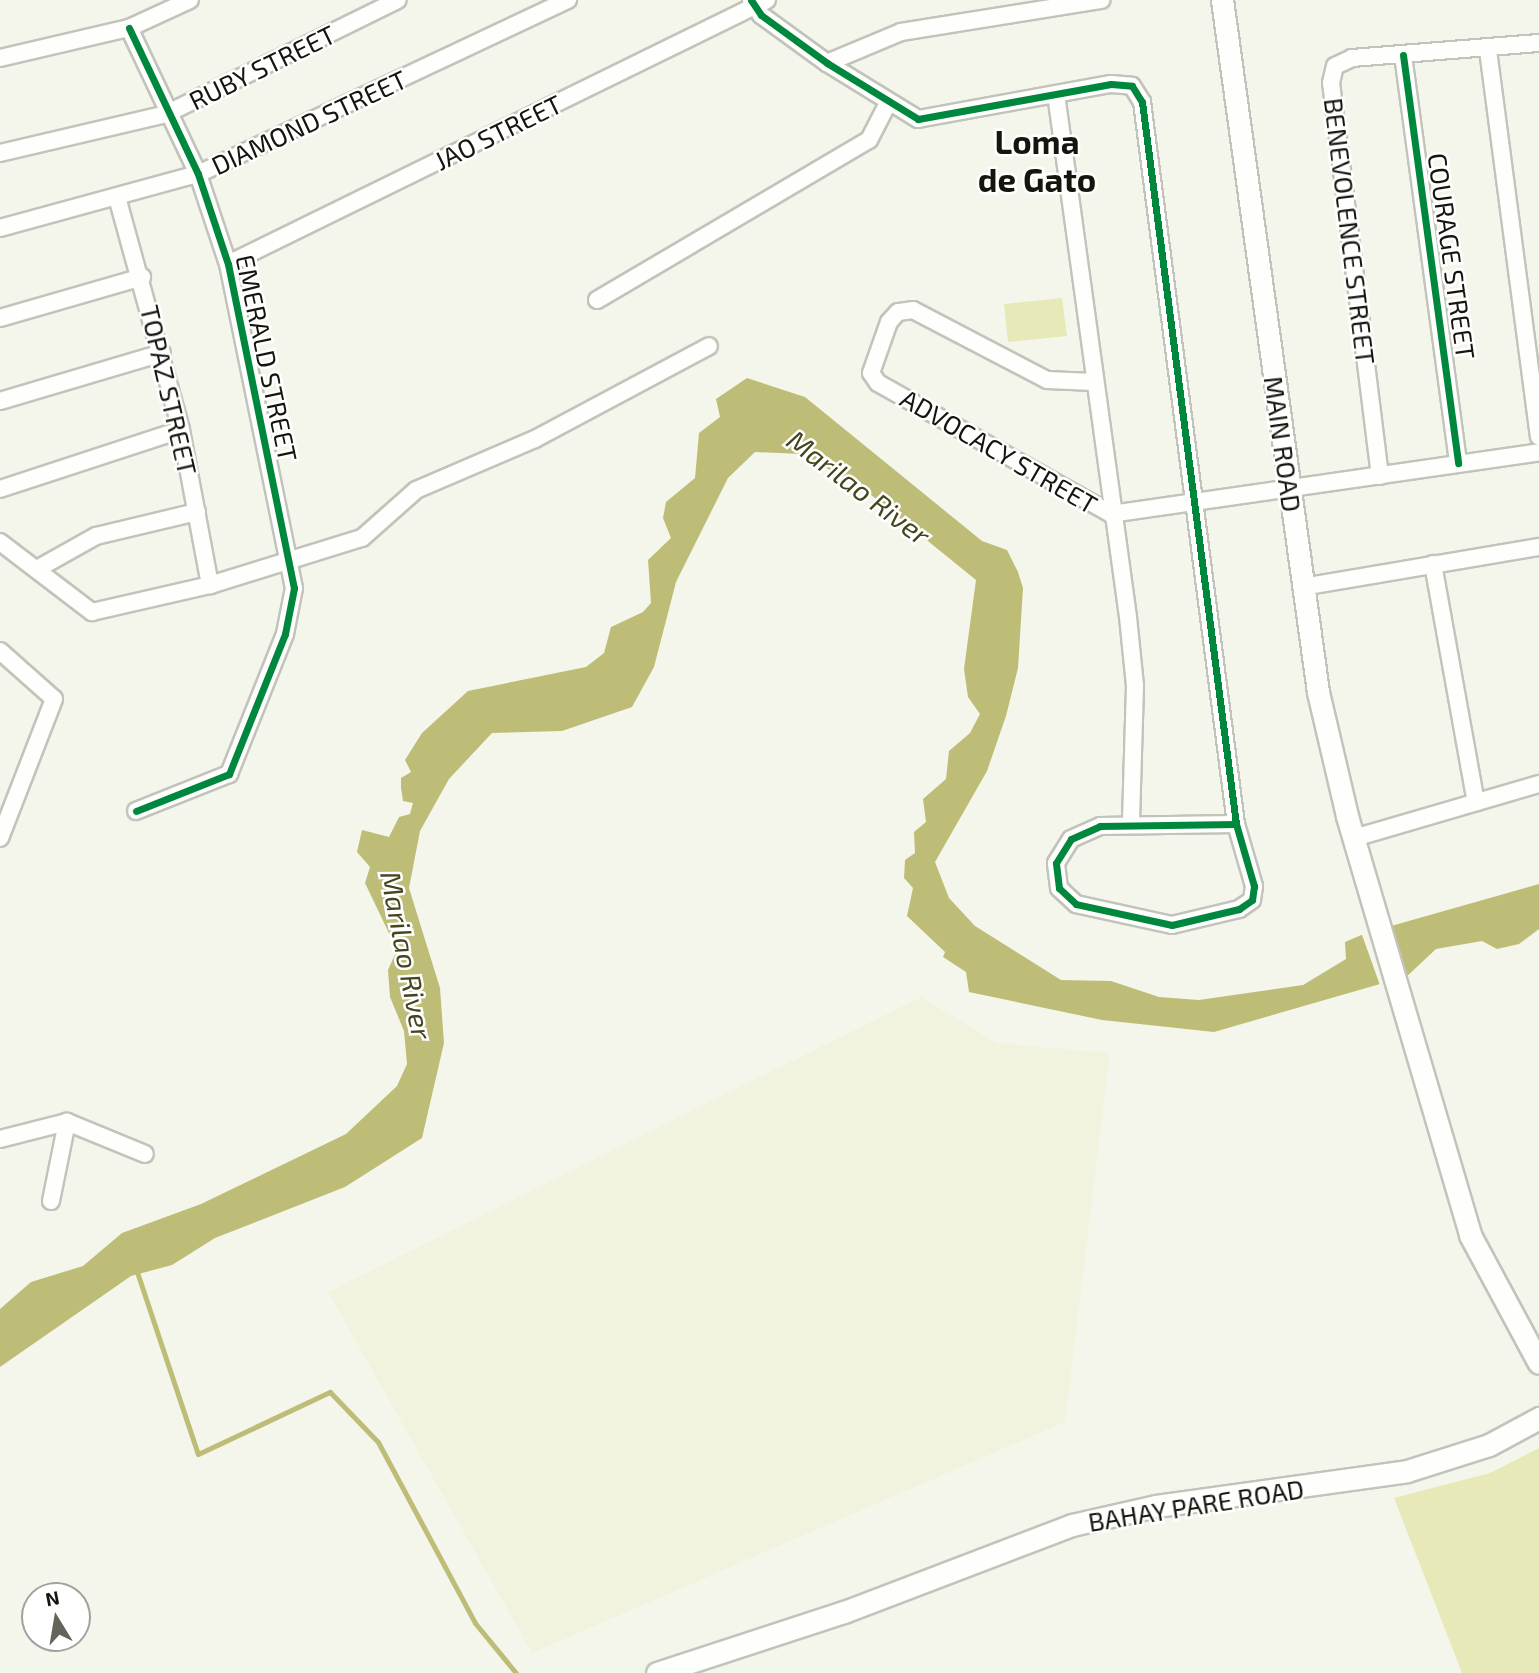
<!DOCTYPE html>
<html>
<head>
<meta charset="utf-8">
<style>
  body { margin:0 }
  #map { position:relative; width:1539px; height:1673px; overflow:hidden; background:#f5f6eb; font-family:"Exo 2",sans-serif }
  div>[style] { position:absolute }
  [style*='--x'] { left:calc(var(--x)*1px); top:calc(var(--y)*1px); width:calc(var(--w)*1px); rotate:calc(var(--a)*1deg) }
  .built>* { inset:0; background:#f2f3de }
  .green>* { inset:0; background:#e8e9b8 }
  .water>* { inset:0; background:#bdbd77 }
  .pier>* { inset:0; background:#f5f6eb }
  .stream>* { height:5px; margin:-2.5px; padding:0 2.5px; transform-origin:2.5px; border-radius:2.5px; background:#bdbd77 }
  .roads { filter:drop-shadow(2px 0 #c2c3bb) drop-shadow(-2px 0 #c2c3bb) drop-shadow(0 2px #c2c3bb) drop-shadow(0 -2px #c2c3bb) }
  .minor>* { height:16px; margin:-8px; padding:0 8px; transform-origin:8px; border-radius:8px; background:#fefefc }
  .secondary>* { height:21px; margin:-10.5px; padding:0 10.5px; transform-origin:10.5px; border-radius:10.5px; background:#fefefc }
  .cycleway>* { height:7px; margin:-3.5px; padding:0 3.5px; transform-origin:3.5px; border-radius:3.5px; background:#00873e }
  span { translate:-50% -50%; white-space:nowrap; text-align:center; line-height:1.15; -webkit-text-stroke:5px #fff; paint-order:stroke }
  .street-label { font-size:26px; color:#15150e }
  .water-label { font-size:28px; color:#45451d; font-style:italic }
  .district-label { font-size:33px; color:#15150e; font-weight:700 }
  .north { position:absolute; left:21px; top:1582px; width:70px; height:70px; box-sizing:border-box; background:#fff; border:2px solid #a1a19f; border-radius:50%; rotate:349deg; font-size:19px; font-weight:700; line-height:28px; text-align:center; color:#15150e }
  .north::after { content:''; display:block; margin:auto; width:24px; height:32px; background:#63645b; clip-path:polygon(50% 0,100% 100%,50% 72%,0 100%) }
</style>
</head>
<body>
<div id="map">
  <div class="built">
    <div style="clip-path:polygon(921px 997px,997px 1043px,1110px 1053px,1065px 1422px,532px 1653px,328px 1292px)"></div>
  </div>
  <div class="green">
    <div style="clip-path:polygon(1062px 298px,1067px 336px,1008px 342px,1004px 304px)"></div>
    <div style="clip-path:polygon(1539px 1448px,1539px 1673px,1462px 1673px,1394px 1498px,1490px 1473px)"></div>
  </div>
  <div class="water">
    <div style="clip-path:polygon(747px 378px,805px 397px,982px 541px,1007px 550px,1018px 572px,1023px 588px,1018px 668px,1006px 716px,987px 771px,935px 862px,949px 898px,975px 926px,1061px 980px,1111px 981px,1159px 997px,1199px 1000px,1303px 985px,1346px 959px,1345px 942px,1366px 933px,1380px 984px,1214px 1032px,1102px 1020px,969px 992px,966px 972px,943px 957px,945px 952px,907px 916px,913px 888px,904px 878px,905px 860px,915px 853px,914px 832px,926px 822px,923px 799px,946px 779px,949px 751px,970px 733px,980px 714px,968px 697px,964px 669px,976px 580px,865px 490px,802px 454px,755px 452px,728px 478px,676px 582px,654px 667px,632px 707px,562px 731px,492px 733px,449px 779px,420px 831px,409px 888px,440px 988px,444px 1043px,422px 1138px,345px 1187px,215px 1238px,172px 1265px,131px 1276px,0 1367px,0 1309px,31px 1282px,83px 1266px,122px 1233px,201px 1204px,346px 1134px,397px 1086px,407px 1064px,404px 1031px,390px 997px,388px 970px,397px 950px,365px 883px,370px 867px,357px 852px,362px 830px,389px 837px,399px 817px,410px 814px,413px 803px,403px 801px,401px 788px,401px 778px,411px 772px,405px 760px,422px 733px,468px 691px,586px 667px,604px 653px,611px 627px,643px 612px,651px 603px,648px 560px,671px 538px,663px 518px,666px 502px,695px 478px,699px 433px,720px 417px,716px 399px)"></div>
    <div style="clip-path:polygon(1539px 884px,1539px 929px,1519px 944px,1497px 949px,1482px 941px,1436px 949px,1405px 978px,1391px 926px)"></div>
  </div>
  <div class="pier">
    <div style="clip-path:polygon(1365px 929px,1383px 983px,1381px 988px,1361px 932px)"></div>
  </div>
  <div class="stream">
    <div style="--x:136;--y:1269;--w:195;--a:71.5"></div>
    <div style="--x:198;--y:1454;--w:146;--a:-25.2"></div>
    <div style="--x:330;--y:1392;--w:69;--a:46.2"></div>
    <div style="--x:378;--y:1442;--w:205;--a:61.8"></div>
    <div style="--x:475;--y:1623;--w:65;--a:50.6"></div>
  </div>
  <div class="roads">
    <div class="minor">
      <div style="--x:751;--y:0;--w:18;--a:56"></div>
      <div style="--x:761;--y:15;--w:82;--a:36"></div>
      <div style="--x:827;--y:63;--w:107;--a:31.6"></div>
      <div style="--x:918;--y:119;--w:196;--a:-10.3"></div>
      <div style="--x:1111;--y:84;--w:21;--a:5"></div>
      <div style="--x:1132;--y:86;--w:19;--a:58"></div>
      <div style="--x:1142;--y:102;--w:728;--a:82.58"></div>
      <div style="--x:1236;--y:824;--w:65;--a:73.8"></div>
      <div style="--x:1254;--y:886;--w:14;--a:98"></div>
      <div style="--x:1252;--y:900;--w:16;--a:145"></div>
      <div style="--x:1239;--y:909;--w:69;--a:166.6"></div>
      <div style="--x:1172;--y:925;--w:98;--a:-167.7"></div>
      <div style="--x:1076;--y:904;--w:23;--a:-137"></div>
      <div style="--x:1059;--y:888;--w:25;--a:-97"></div>
      <div style="--x:1056;--y:863;--w:28;--a:-58"></div>
      <div style="--x:1071;--y:839;--w:32;--a:-24"></div>
      <div style="--x:1100;--y:826;--w:136;--a:-0.8"></div>
      <div style="--x:129;--y:28;--w:161;--a:64.7"></div>
      <div style="--x:198;--y:174;--w:95;--a:71.6"></div>
      <div style="--x:228;--y:264;--w:331;--a:78.5"></div>
      <div style="--x:294;--y:588;--w:47;--a:101.1"></div>
      <div style="--x:285;--y:634;--w:151;--a:111.8"></div>
      <div style="--x:229;--y:774;--w:100;--a:158.3"></div>
      <div style="--x:1488;--y:50;--w:390;--a:82.5"></div>
      <div style="--x:1403;--y:55;--w:412;--a:82.3"></div>
      <div style="--x:0;--y:58;--w:132;--a:-13.1"></div>
      <div style="--x:129;--y:28;--w:67;--a:-24.7"></div>
      <div style="--x:827;--y:63;--w:80;--a:-22.7"></div>
      <div style="--x:901;--y:32;--w:203;--a:-9.1"></div>
      <div style="--x:1056;--y:94;--w:528;--a:82.16"></div>
      <div style="--x:1128;--y:617;--w:69;--a:84.2"></div>
      <div style="--x:1135;--y:686;--w:138;--a:91.7"></div>
      <div style="--x:0;--y:153;--w:171;--a:-13.2"></div>
      <div style="--x:166;--y:114;--w:258;--a:-26.2"></div>
      <div style="--x:117;--y:197;--w:242;--a:74.6"></div>
      <div style="--x:181;--y:430;--w:158;--a:79.4"></div>
      <div style="--x:0;--y:228;--w:205;--a:-15.3"></div>
      <div style="--x:198;--y:174;--w:409;--a:-25.2"></div>
      <div style="--x:228;--y:264;--w:600;--a:-26.1"></div>
      <div style="--x:597;--y:300;--w:316;--a:-30.5"></div>
      <div style="--x:869;--y:140;--w:42;--a:-62.8"></div>
      <div style="--x:0;--y:318;--w:148;--a:-16.1"></div>
      <div style="--x:1094;--y:382;--w:47;--a:-177.6"></div>
      <div style="--x:1047;--y:380;--w:151;--a:-152.4"></div>
      <div style="--x:913;--y:310;--w:15;--a:172"></div>
      <div style="--x:898;--y:312;--w:13;--a:132"></div>
      <div style="--x:889;--y:322;--w:54;--a:109.4"></div>
      <div style="--x:871;--y:373;--w:12;--a:55"></div>
      <div style="--x:878;--y:383;--w:267;--a:29.3"></div>
      <div style="--x:1111;--y:514;--w:432;--a:-8.2"></div>
      <div style="--x:0;--y:401;--w:169;--a:-16.5"></div>
      <div style="--x:1380;--y:476;--w:396;--a:-97.1"></div>
      <div style="--x:1331;--y:83;--w:17;--a:-77"></div>
      <div style="--x:1335;--y:66;--w:19;--a:-25"></div>
      <div style="--x:1352;--y:58;--w:188;--a:-4.6"></div>
      <div style="--x:0;--y:489;--w:190;--a:-18.1"></div>
      <div style="--x:0;--y:542;--w:116;--a:37.3"></div>
      <div style="--x:92;--y:612;--w:121;--a:-12.9"></div>
      <div style="--x:210;--y:585;--w:159;--a:-17.2"></div>
      <div style="--x:362;--y:538;--w:72;--a:-41.6"></div>
      <div style="--x:416;--y:490;--w:129;--a:-23.2"></div>
      <div style="--x:535;--y:439;--w:197;--a:-28.1"></div>
      <div style="--x:1433;--y:564;--w:242;--a:79.8"></div>
      <div style="--x:37;--y:569;--w:68;--a:-29.2"></div>
      <div style="--x:96;--y:536;--w:104;--a:-13.4"></div>
      <div style="--x:1302;--y:587;--w:240;--a:-9.6"></div>
      <div style="--x:0;--y:651;--w:72;--a:41.6"></div>
      <div style="--x:54;--y:699;--w:149;--a:111.2"></div>
      <div style="--x:1354;--y:838;--w:193;--a:-16.3"></div>
      <div style="--x:0;--y:1139;--w:69;--a:-14.2"></div>
      <div style="--x:67;--y:1122;--w:84;--a:22.3"></div>
      <div style="--x:51;--y:1201;--w:81;--a:-78.6"></div>
    </div>
    <div class="secondary">
      <div style="--x:1222;--y:0;--w:699;--a:82.1"></div>
      <div style="--x:1318;--y:692;--w:127;--a:76.8"></div>
      <div style="--x:1347;--y:816;--w:437;--a:73.6"></div>
      <div style="--x:1470;--y:1235;--w:145;--a:61.7"></div>
      <div style="--x:657;--y:1673;--w:197;--a:-18.1"></div>
      <div style="--x:844;--y:1612;--w:244;--a:-20.9"></div>
      <div style="--x:1072;--y:1525;--w:86;--a:-12.7"></div>
      <div style="--x:1156;--y:1506;--w:253;--a:-7.9"></div>
      <div style="--x:1407;--y:1471;--w:86;--a:-17.6"></div>
      <div style="--x:1489;--y:1445;--w:57;--a:-28.4"></div>
    </div>
  </div>
  <div class="cycleway">
    <div style="--x:751;--y:0;--w:18;--a:56"></div>
    <div style="--x:761;--y:15;--w:82;--a:36"></div>
    <div style="--x:827;--y:63;--w:107;--a:31.6"></div>
    <div style="--x:918;--y:119;--w:196;--a:-10.3"></div>
    <div style="--x:1111;--y:84;--w:21;--a:5"></div>
    <div style="--x:1132;--y:86;--w:19;--a:58"></div>
    <div style="--x:1142;--y:102;--w:728;--a:82.58"></div>
    <div style="--x:1236;--y:824;--w:65;--a:73.8"></div>
    <div style="--x:1254;--y:886;--w:14;--a:98"></div>
    <div style="--x:1252;--y:900;--w:16;--a:145"></div>
    <div style="--x:1239;--y:909;--w:69;--a:166.6"></div>
    <div style="--x:1172;--y:925;--w:98;--a:-167.7"></div>
    <div style="--x:1076;--y:904;--w:23;--a:-137"></div>
    <div style="--x:1059;--y:888;--w:25;--a:-97"></div>
    <div style="--x:1056;--y:863;--w:28;--a:-58"></div>
    <div style="--x:1071;--y:839;--w:32;--a:-24"></div>
    <div style="--x:1100;--y:826;--w:136;--a:-0.8"></div>
    <div style="--x:129;--y:28;--w:161;--a:64.7"></div>
    <div style="--x:198;--y:174;--w:95;--a:71.6"></div>
    <div style="--x:228;--y:264;--w:331;--a:78.5"></div>
    <div style="--x:294;--y:588;--w:47;--a:101.1"></div>
    <div style="--x:285;--y:634;--w:151;--a:111.8"></div>
    <div style="--x:229;--y:774;--w:100;--a:158.3"></div>
    <div style="--x:1403;--y:55;--w:412;--a:82.3"></div>
  </div>
  <div class="street-label">
    <span style="left:262px;top:67px;rotate:-26deg">RUBY STREET</span>
    <span style="left:309px;top:122px;rotate:-25deg">DIAMOND STREET</span>
    <span style="left:498px;top:132px;rotate:-26deg">JAO STREET</span>
    <span style="left:1350px;top:231px;rotate:83deg">BENEVOLENCE STREET</span>
    <span style="left:1452px;top:256px;rotate:82deg">COURAGE STREET</span>
    <span style="left:267px;top:358px;rotate:78deg">EMERALD STREET</span>
    <span style="left:169px;top:390px;rotate:77deg">TOPAZ STREET</span>
    <span style="left:1283px;top:444px;rotate:82deg">MAIN ROAD</span>
    <span style="left:999px;top:451px;rotate:30deg">ADVOCACY STREET</span>
    <span style="left:1196px;top:1505px;rotate:-9deg">BAHAY PARE ROAD</span>
  </div>
  <div class="water-label">
    <span style="left:859px;top:487px;rotate:37deg">Marilao River</span>
    <span style="left:407px;top:955px;rotate:79deg">Marilao River</span>
  </div>
  <div class="district-label">
    <span style="left:1037px;top:161px">Loma<br>de Gato</span>
  </div>
  <div class="north">N</div>
</div>
</body>
</html>
